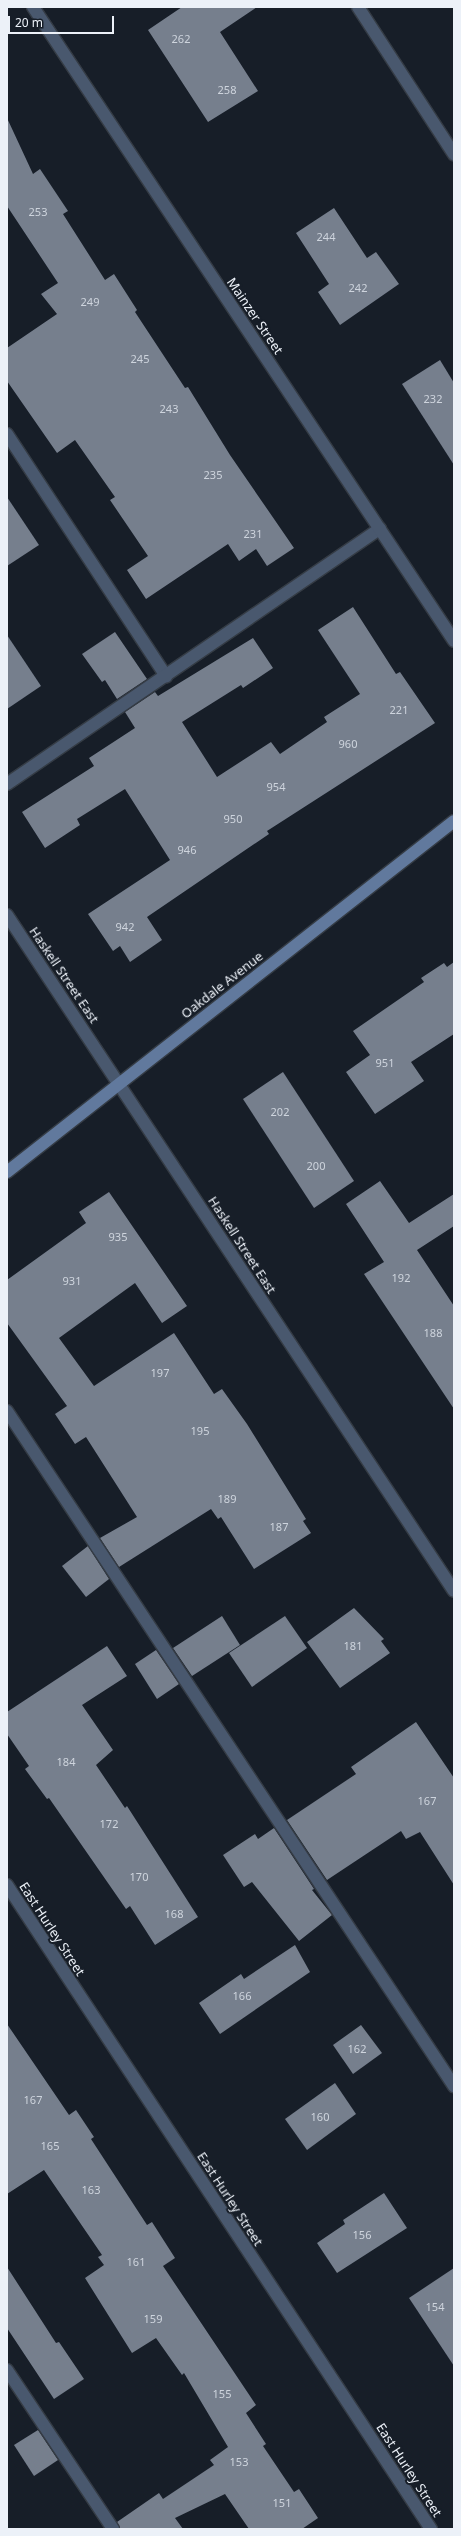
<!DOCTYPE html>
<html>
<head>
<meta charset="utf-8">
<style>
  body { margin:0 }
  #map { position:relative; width:461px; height:2536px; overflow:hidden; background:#171e28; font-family:"Noto Sans",sans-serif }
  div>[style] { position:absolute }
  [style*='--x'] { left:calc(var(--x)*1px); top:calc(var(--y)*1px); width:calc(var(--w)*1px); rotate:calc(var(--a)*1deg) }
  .building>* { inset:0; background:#767f8d }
  .roads { filter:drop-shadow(1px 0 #353c45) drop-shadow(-1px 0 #353c45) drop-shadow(0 1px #353c45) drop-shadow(0 -1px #353c45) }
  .lane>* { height:12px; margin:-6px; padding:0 6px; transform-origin:6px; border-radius:6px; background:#49586e }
  .street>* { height:12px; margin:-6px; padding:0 6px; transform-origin:6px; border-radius:6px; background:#49586e }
  .secondary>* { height:12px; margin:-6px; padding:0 6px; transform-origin:6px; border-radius:6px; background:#61799d }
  span { translate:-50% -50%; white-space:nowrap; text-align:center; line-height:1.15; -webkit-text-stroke:4px #171e28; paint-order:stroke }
  .number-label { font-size:11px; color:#ced4dd }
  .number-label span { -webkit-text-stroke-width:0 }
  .street-label { font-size:13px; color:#ecf1f8 }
  .frame { position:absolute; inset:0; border:8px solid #ecf1f8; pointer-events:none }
  .scale { position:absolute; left:8px; top:16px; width:106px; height:18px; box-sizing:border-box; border:2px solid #ecf1f8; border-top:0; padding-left:5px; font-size:12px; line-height:14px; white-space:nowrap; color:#ecf1f8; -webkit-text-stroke:3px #171e28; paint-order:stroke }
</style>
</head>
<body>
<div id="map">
  <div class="building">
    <div style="clip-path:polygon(182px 7px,257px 7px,220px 32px,258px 91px,208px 122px,148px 30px)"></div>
    <div style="clip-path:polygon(7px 118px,33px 174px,40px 169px,68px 211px,63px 214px,105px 280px,114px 274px,137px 310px,135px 312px,185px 388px,188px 387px,230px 455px,294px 548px,267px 566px,256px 549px,239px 561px,228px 544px,146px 599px,127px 570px,148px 556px,110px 500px,115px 497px,75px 440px,57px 453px,7px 381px,7px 348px,57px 314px,41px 294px,58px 283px,7px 206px)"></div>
    <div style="clip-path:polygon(334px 208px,367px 258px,376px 252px,399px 284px,340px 325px,318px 292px,329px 284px,296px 233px)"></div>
    <div style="clip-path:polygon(440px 360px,454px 383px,454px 465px,402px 384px)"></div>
    <div style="clip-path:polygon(7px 497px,39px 545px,7px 566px)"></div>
    <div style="clip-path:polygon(353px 607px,396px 674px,400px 672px,435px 723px,267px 831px,269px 834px,147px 917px,162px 940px,130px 962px,120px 946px,113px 951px,88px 914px,170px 860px,125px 789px,77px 819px,80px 825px,45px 848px,22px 812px,94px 766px,89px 758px,135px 728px,125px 712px,155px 692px,158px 696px,253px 638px,273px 668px,243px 688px,241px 685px,182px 722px,217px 777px,271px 742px,280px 754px,327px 722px,324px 717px,360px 694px,318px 630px)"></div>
    <div style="clip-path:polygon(115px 632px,147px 679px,117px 699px,105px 680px,102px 682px,82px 654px)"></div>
    <div style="clip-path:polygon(7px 635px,41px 686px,7px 709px)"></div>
    <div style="clip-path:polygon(454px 962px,454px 1034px,411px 1062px,424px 1081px,375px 1114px,346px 1072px,370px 1055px,353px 1031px,424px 982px,421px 978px,444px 963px,447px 967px)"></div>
    <div style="clip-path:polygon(283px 1072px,354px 1181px,314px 1208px,243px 1099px)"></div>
    <div style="clip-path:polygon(380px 1181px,409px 1223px,454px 1194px,454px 1226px,417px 1250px,454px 1306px,454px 1409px,364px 1274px,384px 1262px,346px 1204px)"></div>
    <div style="clip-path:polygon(109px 1192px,187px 1306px,162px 1323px,135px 1283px,59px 1338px,94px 1386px,174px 1333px,214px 1394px,222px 1389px,247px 1424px,306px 1519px,303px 1521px,311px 1533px,254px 1569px,221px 1517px,218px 1519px,211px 1509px,119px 1567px,100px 1538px,137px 1517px,86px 1437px,75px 1444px,55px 1414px,67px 1406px,7px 1323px,7px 1280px,86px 1223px,79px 1212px)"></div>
    <div style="clip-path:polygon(88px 1546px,109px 1579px,86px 1597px,62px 1566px)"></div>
    <div style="clip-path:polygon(354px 1608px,384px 1639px,381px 1641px,390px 1653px,340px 1688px,307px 1642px)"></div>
    <div style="clip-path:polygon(222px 1616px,240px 1645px,192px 1676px,173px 1648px)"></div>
    <div style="clip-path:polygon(285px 1616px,307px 1648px,252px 1687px,229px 1653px)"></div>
    <div style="clip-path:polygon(107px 1646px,127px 1676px,82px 1705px,113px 1750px,96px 1765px,125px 1808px,127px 1806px,198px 1917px,155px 1945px,130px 1906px,126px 1909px,49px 1798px,47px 1799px,25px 1769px,29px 1766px,7px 1734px,7px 1712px)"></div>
    <div style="clip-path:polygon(156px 1650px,179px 1684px,157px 1699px,135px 1664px)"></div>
    <div style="clip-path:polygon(416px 1722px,454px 1778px,454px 1885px,420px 1832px,406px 1839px,401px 1831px,327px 1880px,287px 1820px,356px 1774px,351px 1767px)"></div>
    <div style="clip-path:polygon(274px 1828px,314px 1889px,312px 1890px,332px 1915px,299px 1941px,252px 1882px,244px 1887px,223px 1855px,255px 1834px,258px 1839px)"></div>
    <div style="clip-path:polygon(295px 1945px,310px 1972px,220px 2034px,199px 2003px,241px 1974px,244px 1979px)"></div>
    <div style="clip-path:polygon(7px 2024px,69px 2115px,76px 2110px,94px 2137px,91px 2139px,147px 2225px,152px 2222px,175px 2258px,163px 2266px,256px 2405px,246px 2413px,266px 2444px,263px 2446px,294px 2492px,299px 2489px,318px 2518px,302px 2529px,249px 2529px,225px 2494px,175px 2518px,183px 2529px,120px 2529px,117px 2522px,159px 2493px,163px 2499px,214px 2465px,210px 2460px,228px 2447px,184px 2373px,182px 2375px,156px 2338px,132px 2353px,85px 2278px,104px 2265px,98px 2257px,102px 2255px,44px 2170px,7px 2194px)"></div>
    <div style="clip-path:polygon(361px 2025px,382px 2053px,353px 2074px,333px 2045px)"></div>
    <div style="clip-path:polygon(335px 2083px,356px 2114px,307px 2150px,285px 2119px)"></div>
    <div style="clip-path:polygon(384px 2193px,407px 2228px,337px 2273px,317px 2243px,345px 2224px,343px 2220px)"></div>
    <div style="clip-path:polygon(7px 2267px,56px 2343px,59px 2342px,84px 2379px,54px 2399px,7px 2328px)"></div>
    <div style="clip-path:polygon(454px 2268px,454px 2366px,409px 2298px)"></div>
    <div style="clip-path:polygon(38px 2430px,58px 2460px,34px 2476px,14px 2445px)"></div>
  </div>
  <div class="roads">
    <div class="lane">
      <div style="--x:358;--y:7;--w:176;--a:56.9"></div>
      <div style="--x:7;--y:434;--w:290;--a:56.7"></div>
      <div style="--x:7;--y:784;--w:452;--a:-34.4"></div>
      <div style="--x:7;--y:1411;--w:810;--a:56.49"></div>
      <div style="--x:7;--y:2370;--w:191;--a:56.3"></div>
    </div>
    <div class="street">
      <div style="--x:33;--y:7;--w:761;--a:56.41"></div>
      <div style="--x:7;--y:915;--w:810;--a:56.53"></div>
      <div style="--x:7;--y:1885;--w:771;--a:56.64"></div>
    </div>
    <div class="secondary">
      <div style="--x:7;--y:1172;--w:568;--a:-38.14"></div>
    </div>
  </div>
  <div class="number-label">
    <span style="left:181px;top:39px">262</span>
    <span style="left:227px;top:90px">258</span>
    <span style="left:38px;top:212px">253</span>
    <span style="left:326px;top:237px">244</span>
    <span style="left:358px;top:288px">242</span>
    <span style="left:90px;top:302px">249</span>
    <span style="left:140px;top:359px">245</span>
    <span style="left:433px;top:399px">232</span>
    <span style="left:169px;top:409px">243</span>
    <span style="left:213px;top:475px">235</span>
    <span style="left:253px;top:534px">231</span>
    <span style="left:399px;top:710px">221</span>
    <span style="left:348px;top:744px">960</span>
    <span style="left:276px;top:787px">954</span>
    <span style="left:233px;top:819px">950</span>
    <span style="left:187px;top:850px">946</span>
    <span style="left:125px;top:927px">942</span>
    <span style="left:385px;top:1063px">951</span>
    <span style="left:280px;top:1112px">202</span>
    <span style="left:316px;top:1166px">200</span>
    <span style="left:118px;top:1237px">935</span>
    <span style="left:401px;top:1278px">192</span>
    <span style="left:72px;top:1281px">931</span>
    <span style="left:433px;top:1333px">188</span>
    <span style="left:160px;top:1373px">197</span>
    <span style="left:200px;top:1431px">195</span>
    <span style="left:227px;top:1499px">189</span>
    <span style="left:279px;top:1527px">187</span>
    <span style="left:353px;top:1646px">181</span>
    <span style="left:66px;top:1762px">184</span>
    <span style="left:427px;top:1801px">167</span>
    <span style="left:109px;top:1824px">172</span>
    <span style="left:139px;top:1877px">170</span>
    <span style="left:174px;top:1914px">168</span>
    <span style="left:242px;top:1996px">166</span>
    <span style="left:357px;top:2049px">162</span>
    <span style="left:33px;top:2100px">167</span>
    <span style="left:320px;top:2117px">160</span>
    <span style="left:50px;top:2146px">165</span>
    <span style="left:91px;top:2190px">163</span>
    <span style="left:362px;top:2235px">156</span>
    <span style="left:136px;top:2262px">161</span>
    <span style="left:435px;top:2307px">154</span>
    <span style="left:153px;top:2319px">159</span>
    <span style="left:222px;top:2394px">155</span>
    <span style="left:239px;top:2462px">153</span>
    <span style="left:282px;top:2503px">151</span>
  </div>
  <div class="street-label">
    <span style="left:255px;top:316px;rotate:56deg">Mainzer Street</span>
    <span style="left:64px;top:975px;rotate:56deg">Haskell Street East</span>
    <span style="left:222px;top:985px;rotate:-38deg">Oakdale Avenue</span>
    <span style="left:242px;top:1245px;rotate:57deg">Haskell Street East</span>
    <span style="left:52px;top:1929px;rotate:57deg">East Hurley Street</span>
    <span style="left:230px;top:2199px;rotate:57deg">East Hurley Street</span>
    <span style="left:409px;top:2470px;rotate:57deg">East Hurley Street</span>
  </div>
  <div class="frame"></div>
  <div class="scale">20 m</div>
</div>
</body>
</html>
